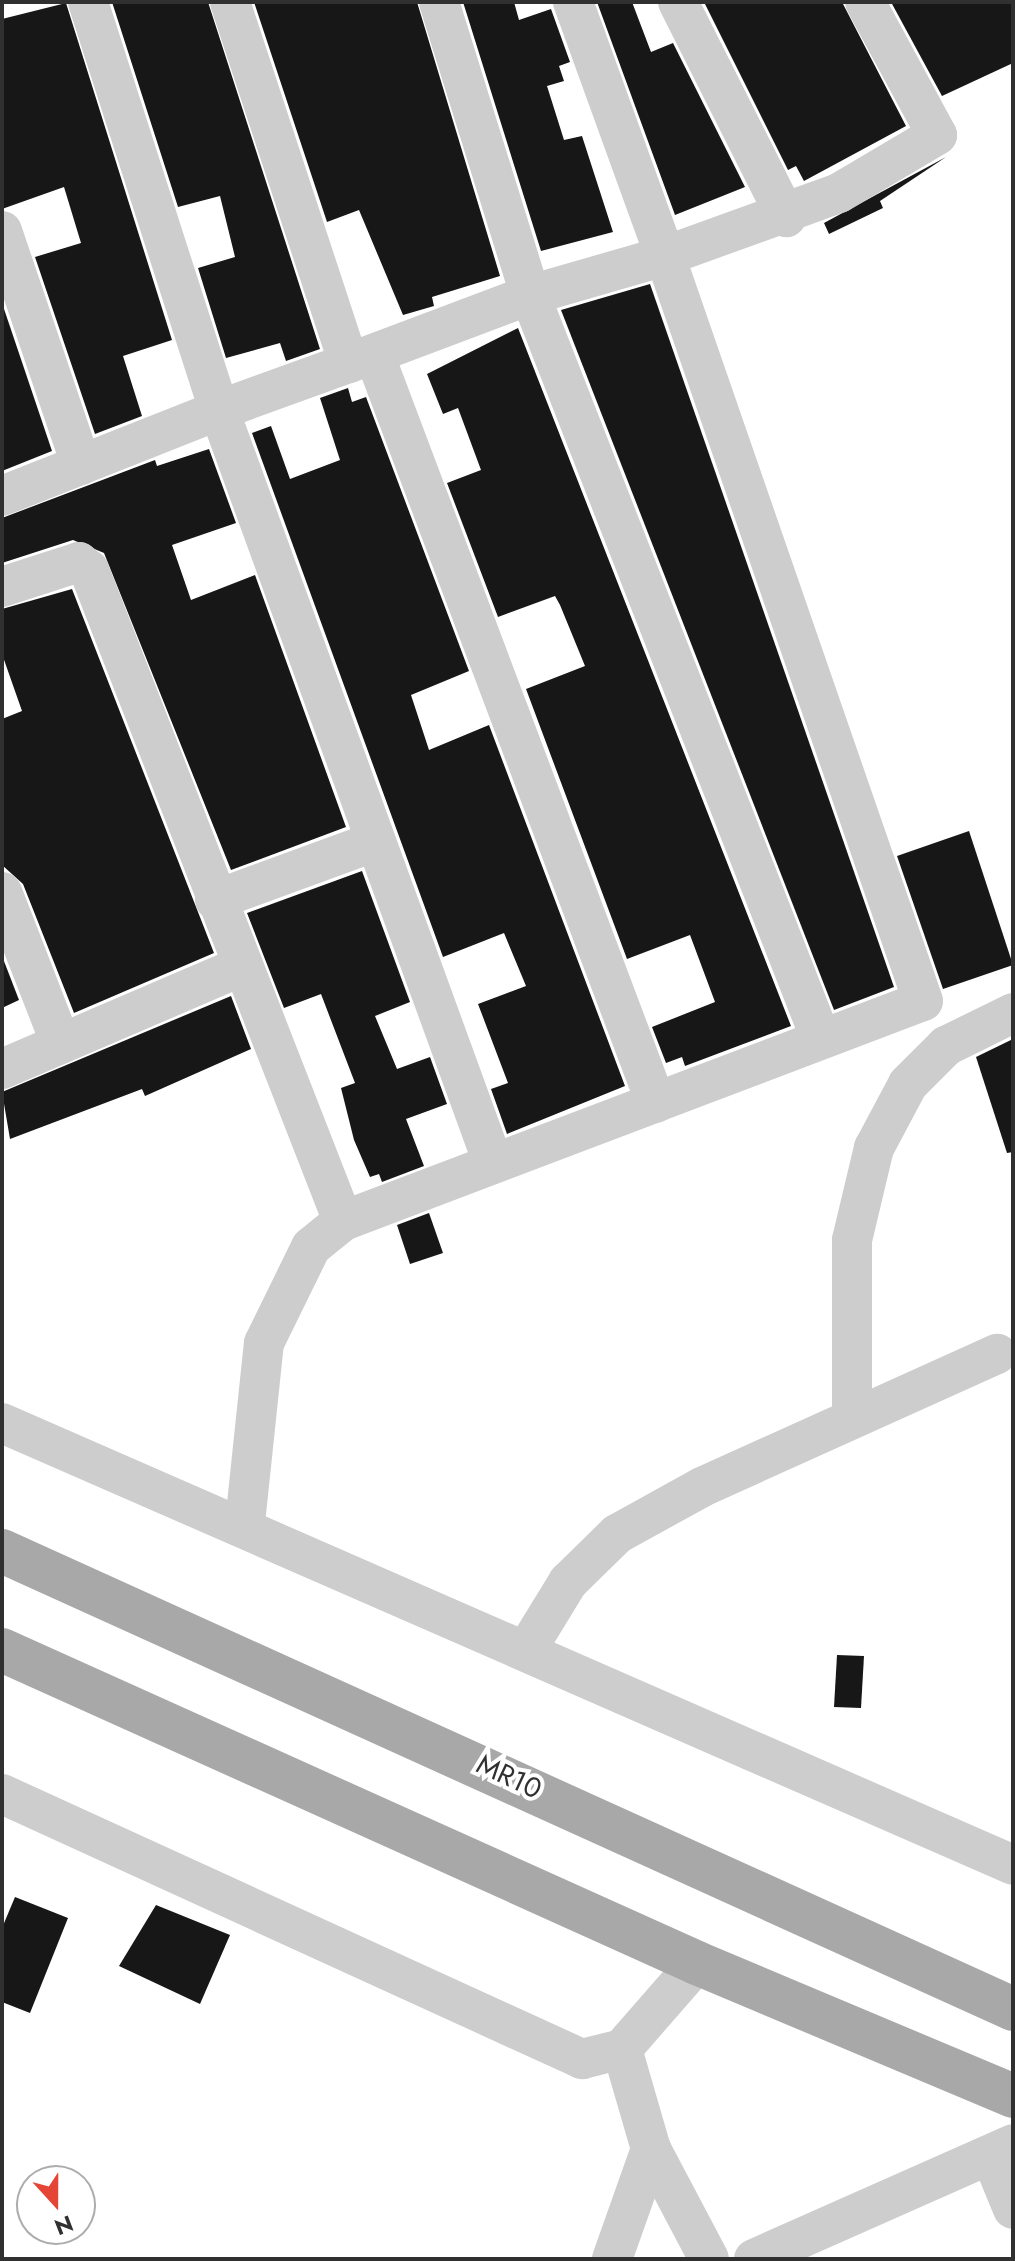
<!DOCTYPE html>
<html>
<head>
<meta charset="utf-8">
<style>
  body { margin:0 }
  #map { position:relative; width:1015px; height:2261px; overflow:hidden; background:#fff; font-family:Jost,sans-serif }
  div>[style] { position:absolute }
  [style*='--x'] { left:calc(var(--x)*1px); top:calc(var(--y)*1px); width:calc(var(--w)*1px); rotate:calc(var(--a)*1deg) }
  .building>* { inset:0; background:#171717 }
  .minor>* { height:40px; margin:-20px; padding:0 20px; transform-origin:20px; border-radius:20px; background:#cdcdcd }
  .major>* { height:44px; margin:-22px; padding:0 22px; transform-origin:22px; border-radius:22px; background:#a8a8a8 }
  span { translate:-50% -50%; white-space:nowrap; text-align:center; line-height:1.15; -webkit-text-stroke:8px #fff; paint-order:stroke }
  .street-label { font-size:28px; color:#303030 }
  .frame { position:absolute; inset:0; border:4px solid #303030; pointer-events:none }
  .north { position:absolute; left:16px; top:2165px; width:80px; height:80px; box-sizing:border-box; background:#fff; border:2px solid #acacac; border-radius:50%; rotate:159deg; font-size:22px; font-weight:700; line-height:32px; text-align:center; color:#303030 }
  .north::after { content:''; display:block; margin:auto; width:28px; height:36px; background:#e54535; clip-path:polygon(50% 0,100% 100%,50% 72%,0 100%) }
</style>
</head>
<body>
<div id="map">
  <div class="building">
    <div style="clip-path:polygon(112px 2px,208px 2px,320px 349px,286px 361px,280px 343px,226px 358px,198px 268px,235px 257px,220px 196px,178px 207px)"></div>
    <div style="clip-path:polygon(254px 2px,417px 2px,500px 276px,432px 297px,434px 306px,403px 315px,359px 210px,327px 222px)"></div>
    <div style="clip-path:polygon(463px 2px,514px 2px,519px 20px,551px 9px,570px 62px,559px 66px,564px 81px,547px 86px,564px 140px,582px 136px,613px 232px,541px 251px)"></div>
    <div style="clip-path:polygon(597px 2px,632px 2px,651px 52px,673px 43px,745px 187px,675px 215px)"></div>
    <div style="clip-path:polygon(704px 2px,842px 2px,906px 126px,804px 181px,796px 166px,788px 170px)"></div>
    <div style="clip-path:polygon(891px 2px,1013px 2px,1013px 63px,942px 96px)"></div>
    <div style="clip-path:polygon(66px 3px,172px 340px,123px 356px,142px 416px,95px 434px,35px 257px,81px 243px,64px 187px,2px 209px,2px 19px)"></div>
    <div style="clip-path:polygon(946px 157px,880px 201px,883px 208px,829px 234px,824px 223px)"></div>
    <div style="clip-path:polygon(650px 284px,894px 987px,834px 1010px,561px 310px)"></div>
    <div style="clip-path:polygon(2px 303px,52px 451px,2px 471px)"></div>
    <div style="clip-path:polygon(518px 328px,791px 1026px,685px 1066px,682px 1057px,666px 1063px,652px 1027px,715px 1002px,690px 935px,627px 959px,526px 689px,585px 666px,560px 605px,555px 596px,498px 617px,447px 483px,481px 470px,458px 408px,443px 414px,427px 374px)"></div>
    <div style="clip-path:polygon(348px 388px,352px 402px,366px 397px,469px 671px,411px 695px,429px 750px,489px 725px,625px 1086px,507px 1134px,491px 1089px,508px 1083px,478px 1004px,526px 986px,504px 933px,443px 957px,252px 433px,271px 426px,290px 479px,340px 460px,320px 398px)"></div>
    <div style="clip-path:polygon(209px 449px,236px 523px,172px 545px,191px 600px,255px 575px,346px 827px,231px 870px,104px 553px,73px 540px,2px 563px,2px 518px,155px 460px,157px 466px)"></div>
    <div style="clip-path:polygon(72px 589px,214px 953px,74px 1013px,23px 884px,2px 865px,2px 719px,22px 711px,2px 654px,2px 609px)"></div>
    <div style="clip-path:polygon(969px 831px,1013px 965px,943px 989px,897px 856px)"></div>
    <div style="clip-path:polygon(362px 871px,410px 1002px,375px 1016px,397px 1069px,430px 1057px,447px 1104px,406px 1119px,424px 1166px,382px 1182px,379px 1174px,370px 1177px,354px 1140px,341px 1088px,355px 1083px,321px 994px,284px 1008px,247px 913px)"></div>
    <div style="clip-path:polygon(2px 956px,19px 1000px,2px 1008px)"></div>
    <div style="clip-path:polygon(231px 996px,251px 1049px,145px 1096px,142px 1089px,10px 1139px,2px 1092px)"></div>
    <div style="clip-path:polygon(1013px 1039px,1013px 1152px,1007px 1153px,976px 1057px)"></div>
    <div style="clip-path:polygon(429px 1213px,443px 1253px,410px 1264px,397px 1225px)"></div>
    <div style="clip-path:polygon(837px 1655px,864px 1656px,861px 1708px,834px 1707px)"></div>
    <div style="clip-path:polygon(15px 1897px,68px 1918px,30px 2013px,2px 2002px,2px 1928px)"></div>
    <div style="clip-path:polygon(156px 1905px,230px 1935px,200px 2004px,119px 1966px)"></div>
  </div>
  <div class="minor">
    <div style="--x:88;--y:2;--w:429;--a:72.2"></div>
    <div style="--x:219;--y:410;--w:138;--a:-19.9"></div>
    <div style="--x:230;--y:2;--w:380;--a:71.8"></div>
    <div style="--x:349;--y:363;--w:193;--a:-20.6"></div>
    <div style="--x:530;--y:295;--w:799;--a:68.64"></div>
    <div style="--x:439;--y:2;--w:307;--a:72.7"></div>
    <div style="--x:530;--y:295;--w:141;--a:-16.1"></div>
    <div style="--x:665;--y:256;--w:270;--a:-109.9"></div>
    <div style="--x:678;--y:2;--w:241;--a:63.3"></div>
    <div style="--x:2;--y:231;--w:247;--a:71.3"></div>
    <div style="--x:374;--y:354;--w:800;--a:69.37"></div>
    <div style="--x:2;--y:496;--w:233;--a:-21.6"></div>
    <div style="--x:219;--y:410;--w:801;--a:70"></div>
    <div style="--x:2;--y:587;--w:81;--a:-18"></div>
    <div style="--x:79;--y:562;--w:13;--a:39"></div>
    <div style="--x:89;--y:570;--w:699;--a:68.69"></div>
    <div style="--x:2;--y:892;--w:163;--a:68.8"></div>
    <div style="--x:215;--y:900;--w:171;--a:-20.1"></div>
    <div style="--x:2;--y:1069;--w:259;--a:-23.2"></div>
    <div style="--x:852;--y:1417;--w:177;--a:-90"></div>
    <div style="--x:852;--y:1240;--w:95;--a:-76.6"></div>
    <div style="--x:874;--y:1148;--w:72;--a:-62"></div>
    <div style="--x:908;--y:1084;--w:54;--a:-45"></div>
    <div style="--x:946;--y:1046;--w:75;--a:-26.2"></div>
    <div style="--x:2;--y:1423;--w:1103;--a:23.61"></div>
    <div style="--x:245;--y:1523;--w:181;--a:-84"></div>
    <div style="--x:264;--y:1343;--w:107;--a:-63.9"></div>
    <div style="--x:311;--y:1247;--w:41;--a:-39.1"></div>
    <div style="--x:343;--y:1221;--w:620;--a:-20.77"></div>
    <div style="--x:923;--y:1001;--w:788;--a:-109.1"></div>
    <div style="--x:665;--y:256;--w:185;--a:-19.9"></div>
    <div style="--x:839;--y:193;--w:114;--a:-30.6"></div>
    <div style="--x:937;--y:135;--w:151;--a:-118.4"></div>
    <div style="--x:527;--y:1649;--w:79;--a:-58.5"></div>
    <div style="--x:568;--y:1582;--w:69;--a:-44.4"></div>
    <div style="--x:617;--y:1534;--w:97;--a:-28.9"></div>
    <div style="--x:702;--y:1487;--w:324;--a:-24.3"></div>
    <div style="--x:2;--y:1794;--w:638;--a:24.56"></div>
    <div style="--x:582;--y:2059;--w:41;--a:-14"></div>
    <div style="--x:622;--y:2049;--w:114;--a:-48.9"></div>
    <div style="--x:651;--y:2149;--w:124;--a:62.2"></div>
    <div style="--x:992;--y:2158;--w:55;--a:67.6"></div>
    <div style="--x:612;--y:2259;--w:117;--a:-70.5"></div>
    <div style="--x:651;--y:2149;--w:104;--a:-106.2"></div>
    <div style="--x:754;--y:2259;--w:283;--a:-23.9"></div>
  </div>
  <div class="major">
    <div style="--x:2;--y:1551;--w:1110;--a:24.37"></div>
    <div style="--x:2;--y:1650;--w:762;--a:24.24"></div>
    <div style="--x:697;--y:1963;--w:343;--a:22.8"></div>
  </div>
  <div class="street-label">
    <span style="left:509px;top:1777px;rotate:25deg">MR10</span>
  </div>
  <div class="frame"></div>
  <div class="north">N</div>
</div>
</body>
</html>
